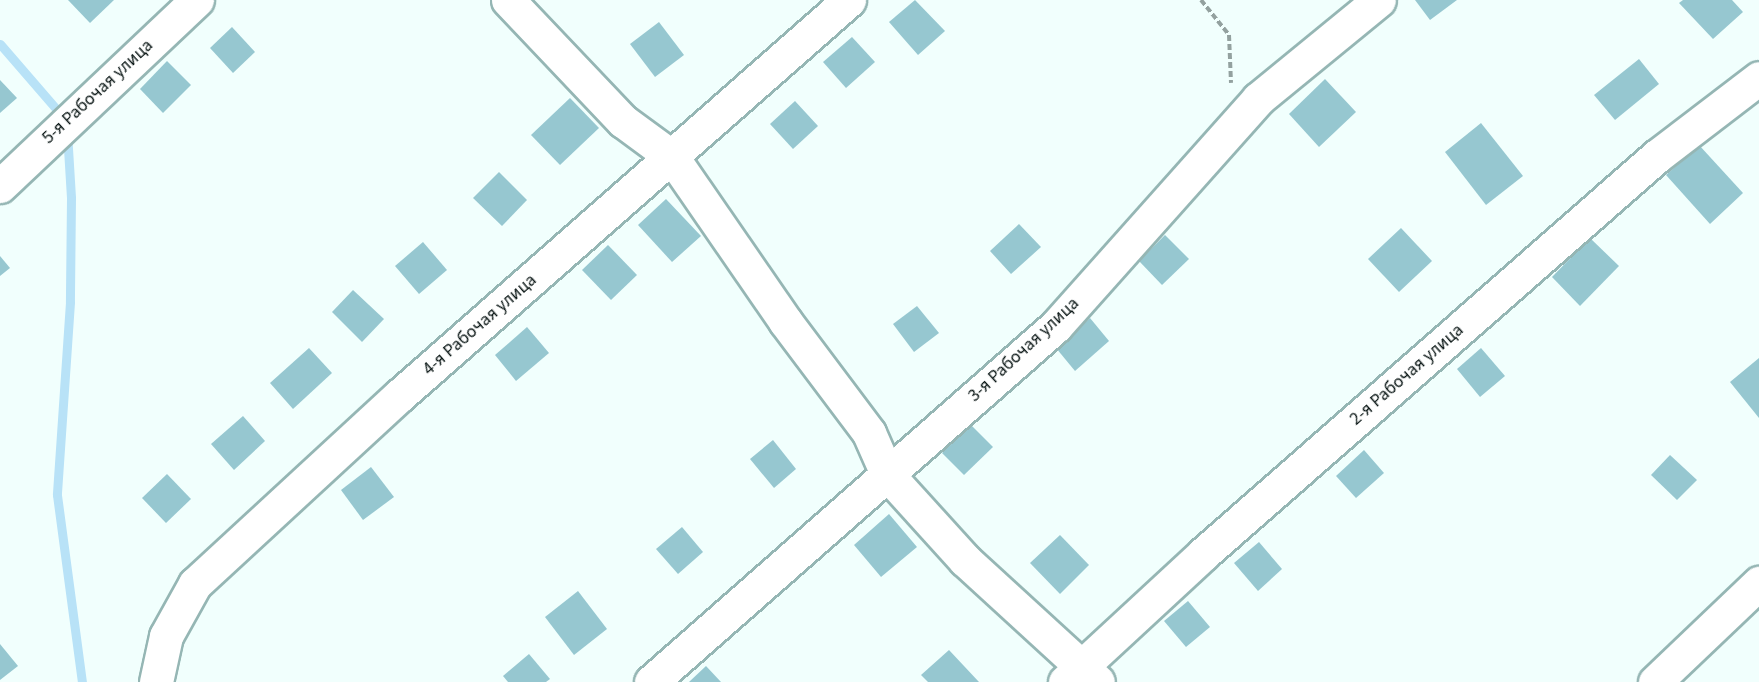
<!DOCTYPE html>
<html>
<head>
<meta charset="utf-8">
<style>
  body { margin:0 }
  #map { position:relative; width:1759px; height:682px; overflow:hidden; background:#f1fffd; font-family:"Source Sans 3",sans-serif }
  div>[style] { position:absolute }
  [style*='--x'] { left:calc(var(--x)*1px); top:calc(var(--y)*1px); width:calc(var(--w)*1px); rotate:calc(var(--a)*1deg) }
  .stream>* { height:9px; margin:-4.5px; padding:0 4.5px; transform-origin:4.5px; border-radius:4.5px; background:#b8e2f7 }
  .building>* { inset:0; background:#96c7d0 }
  .path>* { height:4px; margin-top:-2px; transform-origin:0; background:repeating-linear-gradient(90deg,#93a19f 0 6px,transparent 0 9px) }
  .roads { filter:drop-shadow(2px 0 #95b6b4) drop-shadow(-2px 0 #95b6b4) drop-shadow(0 2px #95b6b4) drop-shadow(0 -2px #95b6b4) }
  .street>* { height:33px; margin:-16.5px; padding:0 16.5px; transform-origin:16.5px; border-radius:16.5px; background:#fff }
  span { translate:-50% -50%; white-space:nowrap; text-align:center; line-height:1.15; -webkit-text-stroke:5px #fff; paint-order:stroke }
  .street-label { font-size:18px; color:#081413 }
</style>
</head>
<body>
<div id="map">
  <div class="stream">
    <div style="--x:0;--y:44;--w:99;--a:49.1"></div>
    <div style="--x:67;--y:132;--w:66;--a:86.5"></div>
    <div style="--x:71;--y:198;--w:104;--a:90.6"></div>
    <div style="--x:70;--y:302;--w:193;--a:93.9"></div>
    <div style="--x:57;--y:495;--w:189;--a:82.4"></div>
  </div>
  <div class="building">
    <div style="clip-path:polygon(68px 0,114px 0,90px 23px)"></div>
    <div style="clip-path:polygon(915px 0,945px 31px,918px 55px,889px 22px)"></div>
    <div style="clip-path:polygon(1415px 0,1457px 0,1430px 20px)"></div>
    <div style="clip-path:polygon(1683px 0,1732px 0,1743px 12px,1713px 39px,1679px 3px)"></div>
    <div style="clip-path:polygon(659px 22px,684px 55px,655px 77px,630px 44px)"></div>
    <div style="clip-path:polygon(232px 27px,255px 52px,233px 73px,210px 48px)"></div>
    <div style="clip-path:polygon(852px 37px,875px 62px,846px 88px,823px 62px)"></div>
    <div style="clip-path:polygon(1639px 59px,1659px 84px,1615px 120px,1594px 95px)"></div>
    <div style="clip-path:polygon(167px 61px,191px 85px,163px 113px,140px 89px)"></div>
    <div style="clip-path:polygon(1325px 79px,1356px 112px,1319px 147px,1289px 114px)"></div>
    <div style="clip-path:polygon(0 80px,17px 98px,0 113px)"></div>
    <div style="clip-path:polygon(570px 98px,599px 128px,560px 165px,531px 135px)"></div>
    <div style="clip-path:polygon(795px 101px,818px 126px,793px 149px,770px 124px)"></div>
    <div style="clip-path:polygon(1481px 123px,1523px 176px,1486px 205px,1445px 152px)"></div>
    <div style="clip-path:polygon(1699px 145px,1743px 193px,1710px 224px,1666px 175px)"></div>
    <div style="clip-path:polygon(499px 172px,527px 200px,502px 226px,473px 198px)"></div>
    <div style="clip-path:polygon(666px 199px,701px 236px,672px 262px,638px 225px)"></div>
    <div style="clip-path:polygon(1019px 224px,1041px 247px,1011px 274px,990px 251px)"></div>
    <div style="clip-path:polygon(1401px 228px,1432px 261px,1399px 292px,1368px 259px)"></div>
    <div style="clip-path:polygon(1165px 235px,1189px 259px,1162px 285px,1139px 261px)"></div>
    <div style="clip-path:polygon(1590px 238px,1619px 266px,1580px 306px,1552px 277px)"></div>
    <div style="clip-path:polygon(423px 242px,447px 270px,419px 294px,395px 266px)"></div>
    <div style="clip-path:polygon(608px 245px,637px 275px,611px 300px,582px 270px)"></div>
    <div style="clip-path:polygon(0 256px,10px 268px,0 276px)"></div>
    <div style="clip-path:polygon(353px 290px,384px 319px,362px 342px,332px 312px)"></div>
    <div style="clip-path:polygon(917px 306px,939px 333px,914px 352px,893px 324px)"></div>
    <div style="clip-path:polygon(1090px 318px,1109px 341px,1075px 371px,1056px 348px)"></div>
    <div style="clip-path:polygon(527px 327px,549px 353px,516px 381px,495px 355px)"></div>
    <div style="clip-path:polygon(309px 348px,332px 373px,293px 409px,270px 383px)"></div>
    <div style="clip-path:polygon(1481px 348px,1505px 376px,1480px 397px,1457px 369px)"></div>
    <div style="clip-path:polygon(1759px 358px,1759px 418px,1730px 382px)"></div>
    <div style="clip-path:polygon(243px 416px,265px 441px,234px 470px,211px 444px)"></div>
    <div style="clip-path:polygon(971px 425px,993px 447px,964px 475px,942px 453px)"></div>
    <div style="clip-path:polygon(773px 440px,796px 469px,774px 488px,750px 459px)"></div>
    <div style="clip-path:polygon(1364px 450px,1384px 473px,1356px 498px,1336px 476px)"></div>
    <div style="clip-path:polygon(1670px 455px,1697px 480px,1677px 500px,1651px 475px)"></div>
    <div style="clip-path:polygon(371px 467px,394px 497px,363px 520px,341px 490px)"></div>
    <div style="clip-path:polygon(167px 474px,191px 499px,166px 523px,142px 498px)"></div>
    <div style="clip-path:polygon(889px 514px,917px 547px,881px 577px,854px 545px)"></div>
    <div style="clip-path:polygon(682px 527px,703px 552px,678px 574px,656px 549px)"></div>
    <div style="clip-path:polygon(1060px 535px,1089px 565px,1060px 594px,1030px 563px)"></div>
    <div style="clip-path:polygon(1259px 542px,1282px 569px,1258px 591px,1234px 563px)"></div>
    <div style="clip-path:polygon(578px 591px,607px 629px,574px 655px,545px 617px)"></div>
    <div style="clip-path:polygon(1188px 601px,1210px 627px,1186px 647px,1164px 621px)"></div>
    <div style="clip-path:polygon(0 644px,18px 666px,0 680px)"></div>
    <div style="clip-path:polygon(949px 650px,979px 682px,928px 682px,921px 675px)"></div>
    <div style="clip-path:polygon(529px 654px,550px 679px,546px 682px,508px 682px,503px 676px)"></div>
    <div style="clip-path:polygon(706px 666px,721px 682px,689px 682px)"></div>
  </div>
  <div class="path">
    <div style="--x:1201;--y:0;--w:45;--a:51.3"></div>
    <div style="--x:1229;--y:35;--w:48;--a:87.6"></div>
  </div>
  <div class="roads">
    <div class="street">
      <div style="--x:508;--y:0;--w:167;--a:46.5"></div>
      <div style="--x:623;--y:121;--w:61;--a:36.3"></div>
      <div style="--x:672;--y:157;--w:199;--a:55.4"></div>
      <div style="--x:785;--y:321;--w:140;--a:53.1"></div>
      <div style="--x:869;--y:433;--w:45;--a:66.3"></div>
      <div style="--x:887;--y:474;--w:116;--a:47.8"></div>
      <div style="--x:965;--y:560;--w:180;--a:42.5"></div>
      <div style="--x:0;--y:186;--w:271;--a:-43.4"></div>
      <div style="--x:156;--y:682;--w:47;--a:-77.7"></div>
      <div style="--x:166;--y:636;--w:60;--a:-60.9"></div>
      <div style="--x:195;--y:584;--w:279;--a:-42.7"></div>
      <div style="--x:400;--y:395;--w:598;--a:-41.34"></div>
      <div style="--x:651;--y:682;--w:539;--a:-41.32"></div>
      <div style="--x:1056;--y:326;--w:304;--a:-48.3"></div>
      <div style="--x:1258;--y:99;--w:156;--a:-39.3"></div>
      <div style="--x:1065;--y:682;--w:188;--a:-42.8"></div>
      <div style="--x:1203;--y:554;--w:604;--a:-41.24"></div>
      <div style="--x:1657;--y:156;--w:128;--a:-37.4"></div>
      <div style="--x:1655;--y:682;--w:144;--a:-43.6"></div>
    </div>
  </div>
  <div class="street-label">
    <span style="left:98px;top:92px;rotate:-43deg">5-я Рабочая улица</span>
    <span style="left:480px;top:325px;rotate:-41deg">4-я Рабочая улица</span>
    <span style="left:1024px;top:350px;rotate:-43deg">3-я Рабочая улица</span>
    <span style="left:1407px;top:375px;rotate:-41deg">2-я Рабочая улица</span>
  </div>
</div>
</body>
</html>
